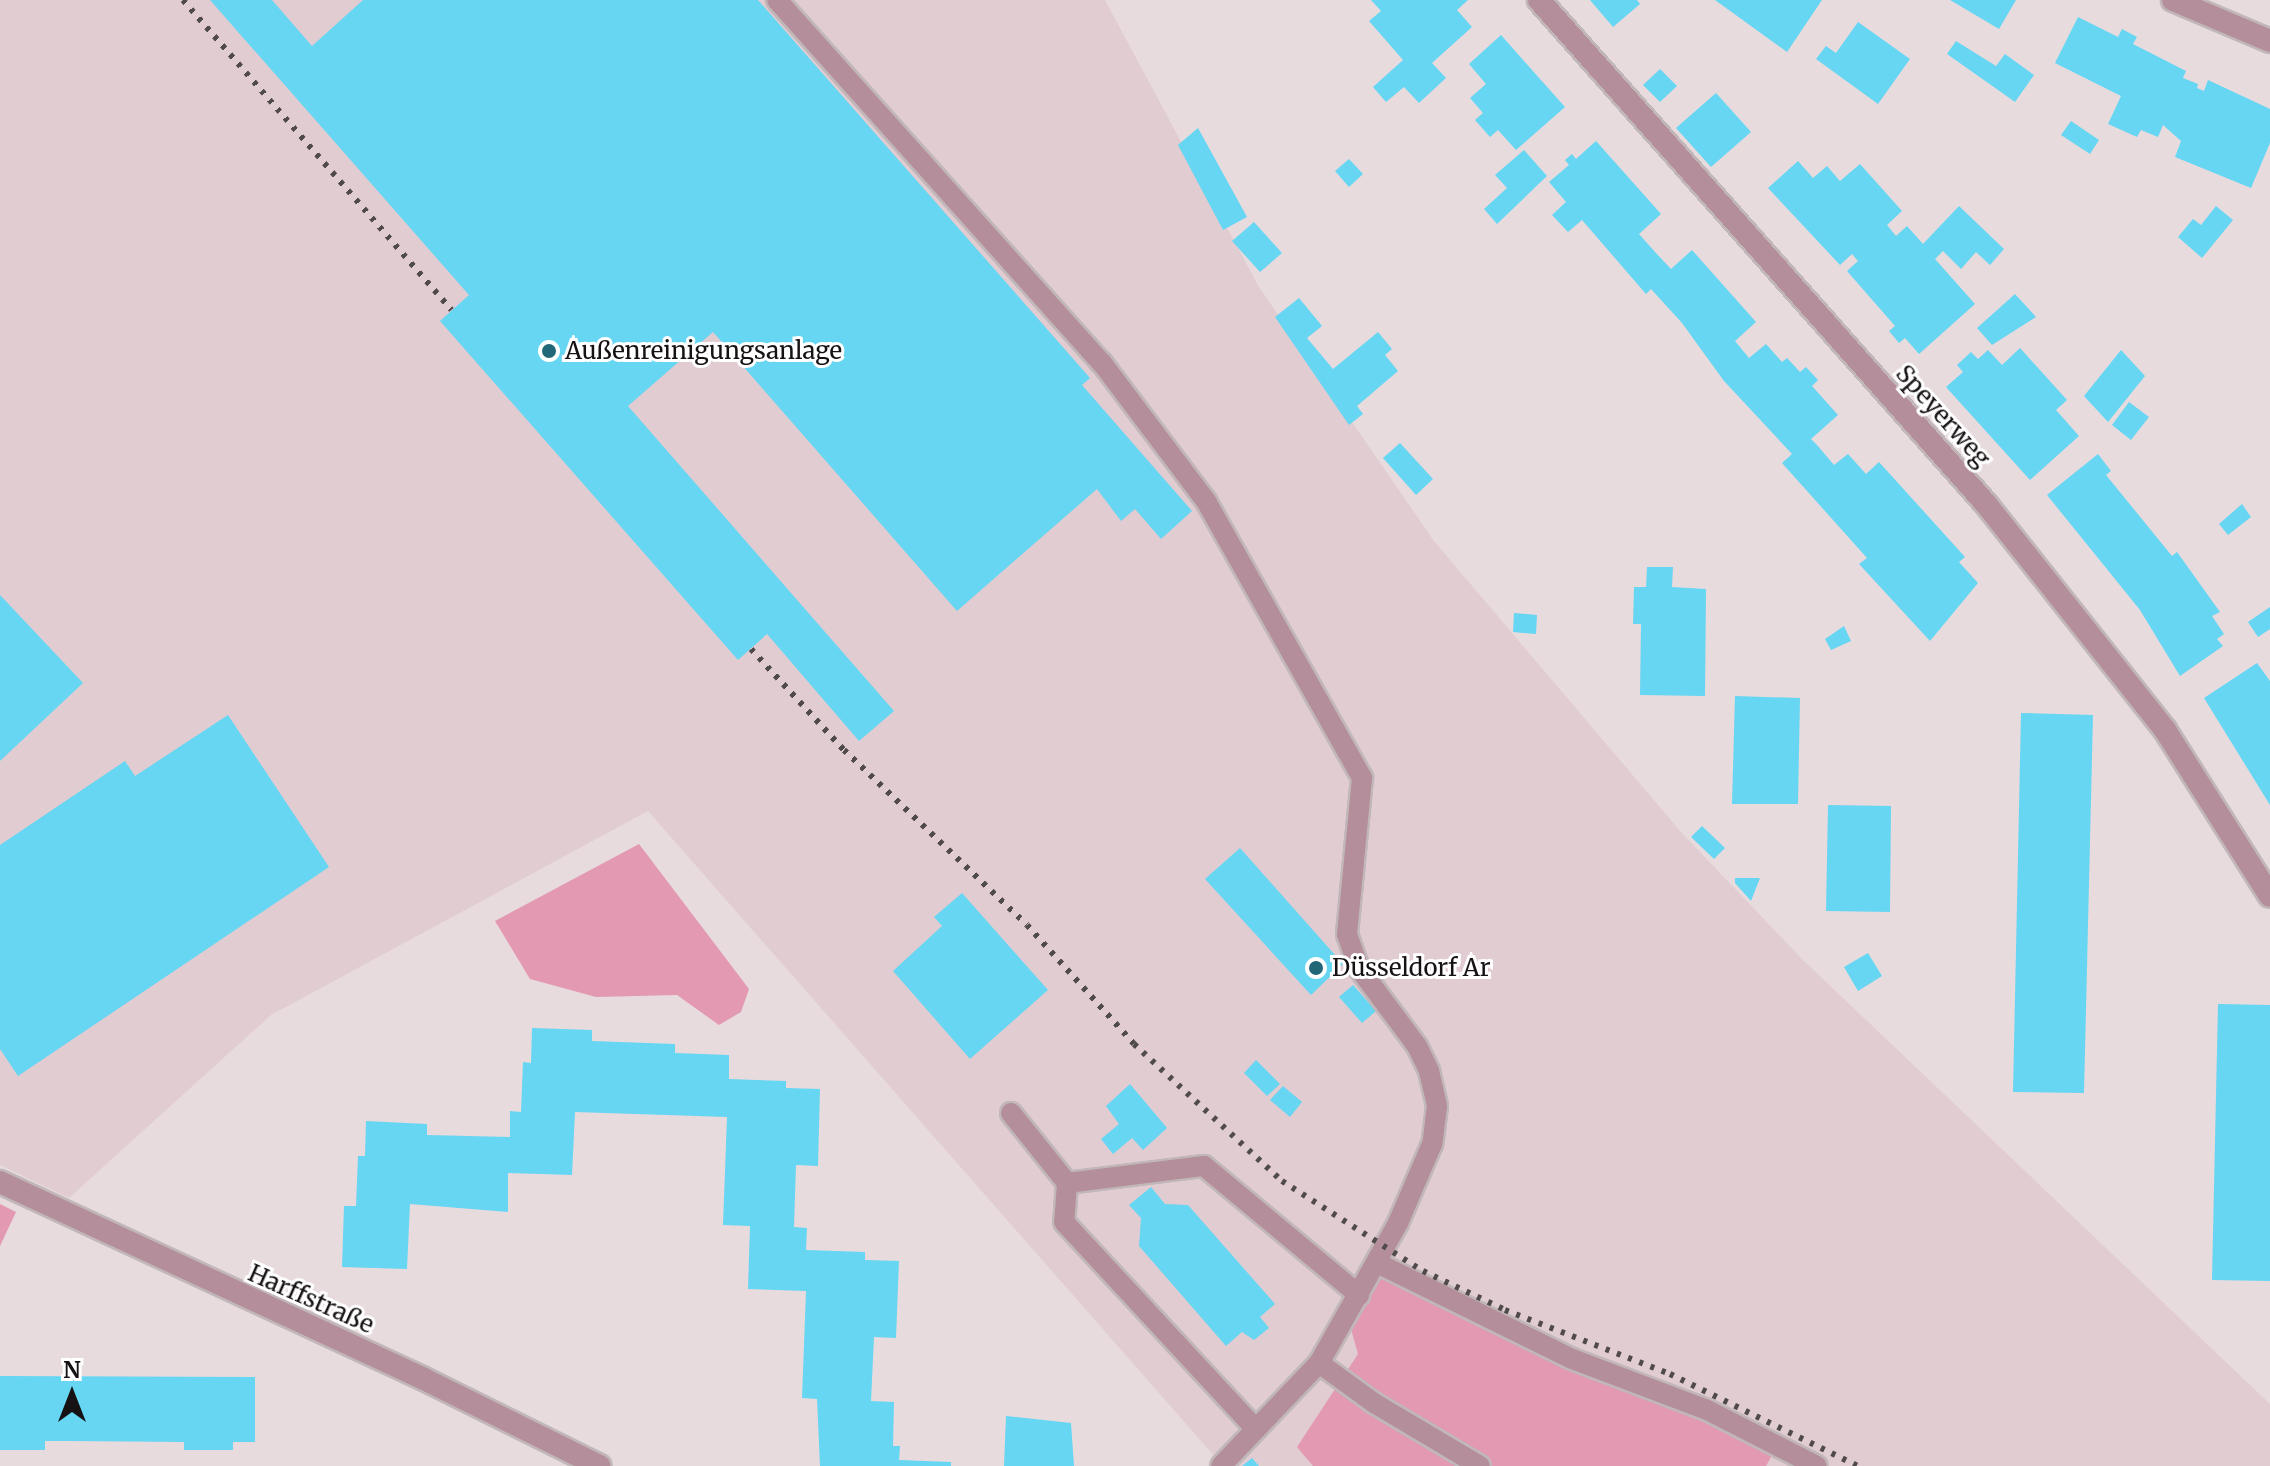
<!DOCTYPE html>
<html>
<head>
<meta charset="utf-8">
<style>
  body { margin:0 }
  #map { position:relative; width:2270px; height:1466px; overflow:hidden; background:#e7dbde; font-family:Merriweather,serif }
  div>[style] { position:absolute }
  [style*='--x'] { left:calc(var(--x)*1px); top:calc(var(--y)*1px); width:calc(var(--w)*1px); rotate:calc(var(--a)*1deg) }
  .built>* { inset:0; background:#e1ccd2 }
  .green>* { inset:0; background:#e299b1 }
  .building>* { inset:0; background:#66d6f2 }
  .roads { filter:drop-shadow(2px 0 #c1b7b9) drop-shadow(-2px 0 #c1b7b9) drop-shadow(0 2px #c1b7b9) drop-shadow(0 -2px #c1b7b9) }
  .service>* { height:20px; margin:-10px; padding:0 10px; transform-origin:10px; border-radius:10px; background:#b48e9a }
  .minor>* { height:22px; margin:-11px; padding:0 11px; transform-origin:11px; border-radius:11px; background:#b48e9a }
  .tertiary>* { height:22px; margin:-11px; padding:0 11px; transform-origin:11px; border-radius:11px; background:#b48e9a }
  .rail>* { height:6px; margin-top:-3px; transform-origin:0; background:repeating-linear-gradient(90deg,#504a4b 0 4px,transparent 0 12px) }
  .dots>* { width:22px; height:22px; translate:-50% -50%; box-sizing:border-box; border:4px solid #fff; border-radius:50% }
  span { translate:-50% -50%; white-space:nowrap; text-align:center; line-height:1.15; -webkit-text-stroke:6px #fff; paint-order:stroke }
  .poi-label { font-size:24px; color:#161213 }
  .left { translate:0 -50%; text-align:left }
  .street-label { font-size:24px; color:#161213 }
  .north { position:absolute; left:32px; top:1354px; width:80px; height:80px; -webkit-text-stroke:6px #fff; paint-order:stroke; rotate:0deg; font-size:22px; font-weight:700; line-height:32px; text-align:center; color:#161213 }
  .north::after { content:''; display:block; margin:auto; width:28px; height:36px; background:#161213; clip-path:polygon(50% 0,100% 100%,50% 72%,0 100%) }
</style>
</head>
<body>
<div id="map">
  <div class="built">
    <div style="clip-path:polygon(0 0,1105px 0,1259px 287px,1434px 541px,1681px 832px,1802px 959px,2270px 1404px,2270px 1466px,1223px 1466px,648px 811px,271px 1015px,69px 1198px,0 1165px)"></div>
  </div>
  <div class="green">
    <div style="clip-path:polygon(639px 844px,749px 989px,741px 1012px,719px 1025px,677px 995px,596px 997px,530px 979px,495px 921px)"></div>
    <div style="clip-path:polygon(0 1204px,16px 1212px,0 1246px)"></div>
    <div style="clip-path:polygon(1383px 1267px,1780px 1441px,1766px 1466px,1313px 1466px,1297px 1447px,1358px 1354px,1349px 1322px)"></div>
  </div>
  <div class="building">
    <div style="clip-path:polygon(210px 0,272px 0,312px 46px,363px 0,758px 0,1090px 378px,1082px 385px,1192px 511px,1161px 539px,1135px 509px,1121px 521px,1097px 489px,957px 611px,713px 332px,628px 406px,894px 711px,859px 741px,767px 634px,738px 660px,440px 321px,469px 295px)"></div>
    <div style="clip-path:polygon(1371px 0,1468px 0,1457px 10px,1472px 27px,1432px 63px,1446px 78px,1419px 103px,1404px 87px,1386px 102px,1373px 87px,1403px 60px,1369px 21px,1381px 11px)"></div>
    <div style="clip-path:polygon(1590px 0,1637px 0,1640px 4px,1613px 27px)"></div>
    <div style="clip-path:polygon(1715px 0,1822px 0,1787px 52px)"></div>
    <div style="clip-path:polygon(1950px 0,2016px 0,1999px 29px)"></div>
    <div style="clip-path:polygon(2078px 17px,2118px 37px,2122px 29px,2137px 37px,2133px 44px,2186px 71px,2183px 78px,2198px 84px,2197px 88px,2204px 91px,2208px 80px,2270px 109px,2270px 143px,2251px 188px,2175px 157px,2181px 141px,2163px 125px,2158px 137px,2141px 130px,2137px 137px,2108px 124px,2121px 96px,2055px 63px)"></div>
    <div style="clip-path:polygon(1858px 22px,1910px 59px,1878px 104px,1816px 59px,1826px 46px,1836px 53px)"></div>
    <div style="clip-path:polygon(1501px 35px,1565px 107px,1516px 150px,1498px 130px,1490px 137px,1475px 120px,1483px 113px,1470px 98px,1486px 84px,1469px 64px)"></div>
    <div style="clip-path:polygon(1956px 41px,1996px 66px,2005px 54px,2034px 75px,2015px 102px,1947px 54px)"></div>
    <div style="clip-path:polygon(1660px 69px,1677px 86px,1660px 102px,1643px 85px)"></div>
    <div style="clip-path:polygon(1716px 93px,1751px 132px,1711px 167px,1676px 128px)"></div>
    <div style="clip-path:polygon(2071px 121px,2099px 140px,2090px 154px,2061px 135px)"></div>
    <div style="clip-path:polygon(1198px 128px,1247px 217px,1223px 230px,1178px 145px)"></div>
    <div style="clip-path:polygon(1596px 141px,1661px 214px,1639px 234px,1655px 252px,1671px 269px,1692px 250px,1756px 322px,1735px 341px,1749px 358px,1766px 344px,1782px 362px,1787px 358px,1800px 372px,1806px 367px,1818px 380px,1812px 386px,1838px 415px,1811px 439px,1817px 445px,1834px 465px,1848px 454px,1866px 474px,1879px 462px,1965px 557px,1959px 562px,1978px 583px,1930px 641px,1859px 564px,1867px 558px,1782px 463px,1792px 454px,1724px 381px,1682px 323px,1651px 289px,1646px 294px,1582px 220px,1568px 232px,1552px 215px,1566px 202px,1549px 182px,1569px 165px,1565px 160px,1572px 154px,1576px 159px)"></div>
    <div style="clip-path:polygon(1524px 150px,1547px 176px,1497px 224px,1484px 209px,1507px 188px,1495px 175px)"></div>
    <div style="clip-path:polygon(1349px 159px,1363px 174px,1349px 187px,1335px 171px)"></div>
    <div style="clip-path:polygon(1798px 161px,1813px 178px,1827px 166px,1840px 181px,1860px 164px,1902px 211px,1887px 225px,1896px 236px,1907px 226px,1923px 244px,1959px 206px,2004px 249px,1990px 265px,1976px 252px,1961px 269px,1943px 251px,1935px 259px,1975px 304px,1919px 354px,1905px 338px,1899px 343px,1889px 331px,1895px 326px,1847px 271px,1858px 261px,1852px 254px,1840px 265px,1768px 188px)"></div>
    <div style="clip-path:polygon(2216px 206px,2233px 220px,2202px 258px,2178px 237px,2193px 219px,2201px 225px)"></div>
    <div style="clip-path:polygon(1254px 222px,1282px 253px,1260px 272px,1232px 241px)"></div>
    <div style="clip-path:polygon(2015px 294px,2036px 317px,1992px 345px,1977px 328px)"></div>
    <div style="clip-path:polygon(1299px 298px,1322px 326px,1307px 338px,1333px 369px,1378px 332px,1392px 349px,1385px 355px,1398px 371px,1357px 406px,1363px 414px,1349px 425px,1275px 317px)"></div>
    <div style="clip-path:polygon(2020px 348px,2067px 400px,2056px 410px,2079px 436px,2030px 480px,1946px 387px,1963px 372px,1957px 365px,1971px 352px,1978px 359px,1988px 350px,2002px 365px)"></div>
    <div style="clip-path:polygon(2121px 350px,2145px 376px,2108px 422px,2084px 396px)"></div>
    <div style="clip-path:polygon(2129px 402px,2149px 417px,2131px 440px,2112px 425px)"></div>
    <div style="clip-path:polygon(1400px 443px,1433px 479px,1416px 495px,1383px 458px)"></div>
    <div style="clip-path:polygon(2098px 454px,2111px 471px,2106px 475px,2172px 556px,2177px 552px,2220px 612px,2212px 616px,2224px 634px,2217px 639px,2223px 646px,2180px 676px,2140px 610px,2047px 495px)"></div>
    <div style="clip-path:polygon(2242px 504px,2251px 517px,2228px 535px,2219px 524px)"></div>
    <div style="clip-path:polygon(1647px 567px,1673px 567px,1672px 587px,1706px 589px,1705px 696px,1640px 695px,1641px 624px,1633px 624px,1634px 587px,1646px 587px)"></div>
    <div style="clip-path:polygon(0 595px,83px 683px,0 761px)"></div>
    <div style="clip-path:polygon(2270px 607px,2270px 629px,2258px 637px,2248px 622px)"></div>
    <div style="clip-path:polygon(1514px 613px,1537px 615px,1536px 634px,1513px 632px)"></div>
    <div style="clip-path:polygon(1844px 626px,1851px 641px,1831px 650px,1825px 639px)"></div>
    <div style="clip-path:polygon(2257px 663px,2270px 681px,2270px 805px,2204px 698px)"></div>
    <div style="clip-path:polygon(1735px 696px,1800px 698px,1798px 804px,1732px 804px)"></div>
    <div style="clip-path:polygon(2021px 713px,2093px 715px,2084px 1093px,2013px 1092px)"></div>
    <div style="clip-path:polygon(228px 715px,329px 867px,18px 1076px,0 1049px,0 845px,125px 761px,135px 776px)"></div>
    <div style="clip-path:polygon(1828px 805px,1891px 806px,1890px 912px,1826px 911px)"></div>
    <div style="clip-path:polygon(1702px 826px,1725px 848px,1714px 859px,1691px 837px)"></div>
    <div style="clip-path:polygon(1240px 848px,1343px 964px,1311px 995px,1205px 879px)"></div>
    <div style="clip-path:polygon(1735px 878px,1760px 878px,1751px 901px,1735px 883px)"></div>
    <div style="clip-path:polygon(962px 893px,1048px 990px,970px 1059px,893px 971px,942px 926px,934px 917px)"></div>
    <div style="clip-path:polygon(1868px 953px,1882px 976px,1858px 991px,1844px 967px)"></div>
    <div style="clip-path:polygon(1353px 985px,1376px 1011px,1362px 1023px,1339px 997px)"></div>
    <div style="clip-path:polygon(2218px 1004px,2270px 1005px,2270px 1281px,2212px 1280px)"></div>
    <div style="clip-path:polygon(532px 1028px,592px 1030px,592px 1041px,675px 1044px,675px 1053px,729px 1055px,729px 1079px,786px 1081px,786px 1088px,820px 1089px,818px 1166px,796px 1165px,794px 1227px,807px 1228px,806px 1250px,865px 1252px,865px 1260px,899px 1261px,896px 1338px,874px 1337px,871px 1401px,894px 1402px,893px 1446px,900px 1446px,899px 1460px,951px 1462px,951px 1466px,820px 1466px,817px 1399px,802px 1398px,806px 1291px,748px 1289px,750px 1226px,723px 1225px,727px 1117px,575px 1112px,572px 1175px,508px 1173px,508px 1212px,410px 1204px,407px 1269px,342px 1267px,344px 1206px,356px 1206px,358px 1156px,365px 1156px,366px 1121px,427px 1124px,427px 1135px,510px 1137px,510px 1111px,521px 1112px,523px 1062px,531px 1063px)"></div>
    <div style="clip-path:polygon(1256px 1060px,1280px 1084px,1267px 1096px,1244px 1073px)"></div>
    <div style="clip-path:polygon(1130px 1084px,1167px 1128px,1143px 1150px,1132px 1138px,1113px 1154px,1101px 1139px,1119px 1124px,1106px 1106px)"></div>
    <div style="clip-path:polygon(1283px 1086px,1302px 1102px,1290px 1117px,1270px 1100px)"></div>
    <div style="clip-path:polygon(1151px 1187px,1165px 1204px,1188px 1205px,1275px 1304px,1260px 1317px,1269px 1328px,1254px 1340px,1242px 1332px,1226px 1346px,1139px 1246px,1141px 1218px,1129px 1205px)"></div>
    <div style="clip-path:polygon(0 1376px,255px 1377px,255px 1442px,233px 1442px,233px 1450px,184px 1450px,184px 1442px,67px 1441px,45px 1441px,45px 1450px,0 1450px)"></div>
    <div style="clip-path:polygon(1006px 1416px,1071px 1423px,1074px 1466px,1004px 1466px)"></div>
    <div style="clip-path:polygon(1252px 1458px,1259px 1466px,1242px 1466px)"></div>
  </div>
  <div class="roads">
    <div class="service">
      <div style="--x:777;--y:0;--w:487;--a:48.2"></div>
      <div style="--x:1102;--y:363;--w:173;--a:53"></div>
      <div style="--x:1206;--y:501;--w:318;--a:60.6"></div>
      <div style="--x:1362;--y:778;--w:157;--a:95.5"></div>
      <div style="--x:1347;--y:934;--w:36;--a:71"></div>
      <div style="--x:1359;--y:968;--w:97;--a:53.4"></div>
      <div style="--x:1417;--y:1046;--w:28;--a:64"></div>
      <div style="--x:1429;--y:1071;--w:36;--a:77"></div>
      <div style="--x:1437;--y:1106;--w:38;--a:97"></div>
      <div style="--x:1432;--y:1144;--w:86;--a:113.3"></div>
      <div style="--x:1398;--y:1223;--w:161;--a:119.4"></div>
      <div style="--x:1319;--y:1363;--w:142;--a:133.6"></div>
      <div style="--x:1011;--y:1113;--w:90;--a:51.3"></div>
      <div style="--x:1067;--y:1183;--w:39;--a:94"></div>
      <div style="--x:1064;--y:1222;--w:281;--a:47.2"></div>
      <div style="--x:1067;--y:1183;--w:138;--a:-7.1"></div>
      <div style="--x:1204;--y:1166;--w:202;--a:39.8"></div>
      <div style="--x:1377;--y:1263;--w:217;--a:26.2"></div>
      <div style="--x:1572;--y:1359;--w:144;--a:20.7"></div>
      <div style="--x:1707;--y:1410;--w:123;--a:27"></div>
      <div style="--x:1319;--y:1363;--w:68;--a:36"></div>
      <div style="--x:1374;--y:1403;--w:123;--a:30.7"></div>
    </div>
    <div class="minor">
      <div style="--x:1539;--y:0;--w:674;--a:48.43"></div>
      <div style="--x:1986;--y:504;--w:288;--a:51.6"></div>
      <div style="--x:2165;--y:730;--w:196;--a:57.7"></div>
      <div style="--x:2173;--y:0;--w:105;--a:22.9"></div>
    </div>
    <div class="tertiary">
      <div style="--x:0;--y:1182;--w:465;--a:24.9"></div>
      <div style="--x:422;--y:1378;--w:198;--a:26.4"></div>
    </div>
  </div>
  <div class="rail">
    <div style="--x:183;--y:0;--w:410;--a:49.1"></div>
    <div style="--x:751;--y:649;--w:137;--a:47.4"></div>
    <div style="--x:844;--y:750;--w:253;--a:43.7"></div>
    <div style="--x:1027;--y:925;--w:160;--a:48"></div>
    <div style="--x:1134;--y:1044;--w:202;--a:42.8"></div>
    <div style="--x:1282;--y:1181;--w:167;--a:32.6"></div>
    <div style="--x:1423;--y:1271;--w:91;--a:25.4"></div>
    <div style="--x:1505;--y:1310;--w:177;--a:21.2"></div>
    <div style="--x:1670;--y:1374;--w:209;--a:26.1"></div>
  </div>
  <div class="dots">
    <div style="left:549px;top:351px;background:#226777"></div>
    <div style="left:1316px;top:968px;background:#226777"></div>
  </div>
  <div class="poi-label">
    <span class="left" style="left:565px;top:351px">Außenreinigungsanlage</span>
    <span class="left" style="left:1332px;top:968px">Düsseldorf Ar</span>
  </div>
  <div class="street-label">
    <span style="left:1943px;top:416px;rotate:48deg">Speyerweg</span>
    <span style="left:311px;top:1299px;rotate:24deg">Harffstraße</span>
  </div>
  <div class="north">N</div>
</div>
</body>
</html>
